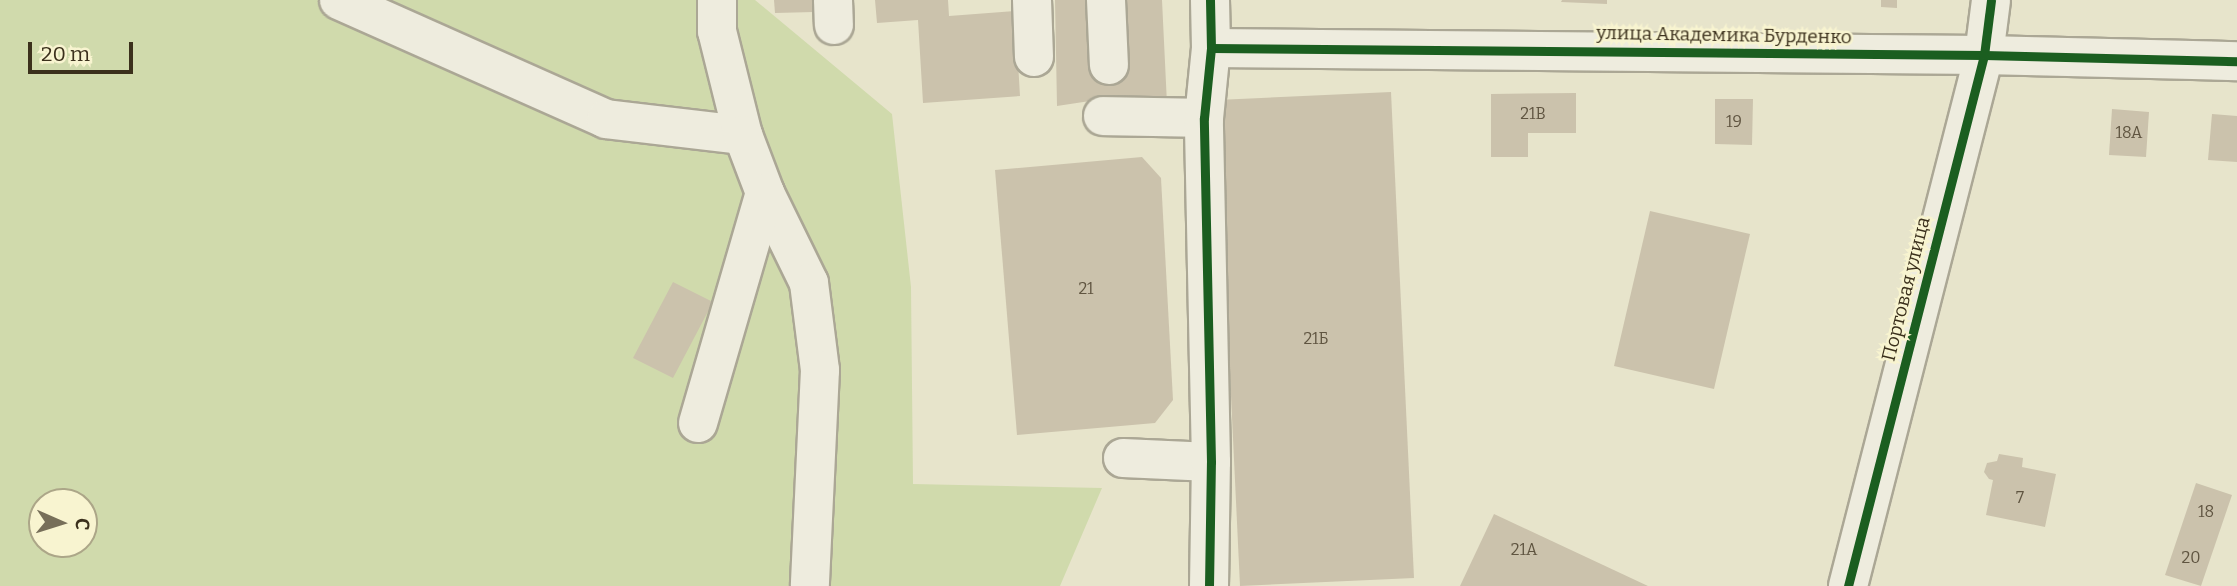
<!DOCTYPE html>
<html>
<head>
<meta charset="utf-8">
<style>
  body { margin:0 }
  #map { position:relative; width:2237px; height:586px; overflow:hidden; background:#e7e4cb; font-family:Bitter,serif }
  div>[style] { position:absolute }
  [style*='--x'] { left:calc(var(--x)*1px); top:calc(var(--y)*1px); width:calc(var(--w)*1px); rotate:calc(var(--a)*1deg) }
  .green>* { inset:0; background:#d0daac }
  .building>* { inset:0; background:#cbc2ac }
  .roads { filter:drop-shadow(2px 0 #aba795) drop-shadow(-2px 0 #aba795) drop-shadow(0 2px #aba795) drop-shadow(0 -2px #aba795) }
  .minor>* { height:38px; margin:-19px; padding:0 19px; transform-origin:19px; border-radius:19px; background:#eeecde }
  .cycleway>* { height:9px; margin:-4.5px; padding:0 4.5px; transform-origin:4.5px; border-radius:4.5px; background:#1b5e20 }
  span { translate:-50% -50%; white-space:nowrap; text-align:center; line-height:1.15; -webkit-text-stroke:5px #f8f4d0; paint-order:stroke }
  .number-label { font-size:16px; color:#5f5440 }
  .number-label span { -webkit-text-stroke-width:0 }
  .street-label { font-size:19px; color:#3b301c }
  .north { position:absolute; left:28px; top:488px; width:70px; height:70px; box-sizing:border-box; background:#f8f4d0; border:2px solid #aca688; border-radius:50%; rotate:93deg; font-size:19px; font-weight:700; line-height:28px; text-align:center; color:#3b301c }
  .north::after { content:''; display:block; margin:auto; width:24px; height:32px; background:#776f59; clip-path:polygon(50% 0,100% 100%,50% 72%,0 100%) }
  .scale { position:absolute; left:28px; top:42px; width:105px; height:32px; box-sizing:border-box; border:4px solid #3b301c; border-top:0; padding-left:9px; font-size:21px; line-height:24px; white-space:nowrap; color:#3b301c; -webkit-text-stroke:5px #f8f4d0; paint-order:stroke }
</style>
</head>
<body>
<div id="map">
  <div class="green">
    <div style="clip-path:polygon(evenodd,0 0,755px 0,892px 114px,911px 287px,913px 484px,1102px 488px,1060px 586px,0 586px,0 0,42px 502px,84px 502px,84px 544px,42px 544px,42px 502px)"></div>
  </div>
  <div class="building">
    <div style="clip-path:polygon(774px 0,814px 0,814px 12px,775px 13px)"></div>
    <div style="clip-path:polygon(875px 0,948px 0,949px 16px,1015px 11px,1020px 96px,923px 103px,918px 20px,877px 23px)"></div>
    <div style="clip-path:polygon(1055px 0,1101px 0,1103px 72px,1128px 69px,1125px 0,1162px 0,1167px 104px,1103px 99px,1057px 106px)"></div>
    <div style="clip-path:polygon(1562px 0,1607px 0,1607px 4px,1561px 2px)"></div>
    <div style="clip-path:polygon(1881px 0,1897px 0,1897px 8px,1881px 7px)"></div>
    <div style="clip-path:polygon(1391px 92px,1414px 578px,1240px 586px,1217px 100px)"></div>
    <div style="clip-path:polygon(1576px 93px,1576px 133px,1528px 133px,1528px 157px,1491px 157px,1491px 94px)"></div>
    <div style="clip-path:polygon(1715px 99px,1753px 99px,1752px 145px,1715px 144px)"></div>
    <div style="clip-path:polygon(2112px 109px,2149px 112px,2146px 157px,2109px 155px)"></div>
    <div style="clip-path:polygon(2212px 114px,2237px 116px,2237px 162px,2208px 160px)"></div>
    <div style="clip-path:polygon(1142px 157px,1161px 178px,1173px 400px,1155px 423px,1017px 435px,995px 170px)"></div>
    <div style="clip-path:polygon(1650px 211px,1750px 234px,1714px 389px,1614px 366px)"></div>
    <div style="clip-path:polygon(673px 282px,713px 302px,673px 378px,633px 358px)"></div>
    <div style="clip-path:polygon(1999px 454px,2023px 458px,2022px 467px,2056px 474px,2045px 527px,1986px 515px,1993px 480px,1989px 479px,1984px 472px,1987px 463px,1997px 461px)"></div>
    <div style="clip-path:polygon(2196px 483px,2232px 495px,2201px 586px,2165px 575px)"></div>
    <div style="clip-path:polygon(1494px 514px,1648px 586px,1460px 586px)"></div>
  </div>
  <div class="roads">
    <div class="minor">
      <div style="--x:339;--y:0;--w:292;--a:24"></div>
      <div style="--x:606;--y:119;--w:138;--a:6.7"></div>
      <div style="--x:717;--y:0;--w:31;--a:90"></div>
      <div style="--x:717;--y:31;--w:107;--a:76"></div>
      <div style="--x:743;--y:135;--w:62;--a:69.2"></div>
      <div style="--x:765;--y:193;--w:100;--a:63.9"></div>
      <div style="--x:809;--y:283;--w:88;--a:82.8"></div>
      <div style="--x:820;--y:370;--w:216;--a:92.7"></div>
      <div style="--x:833;--y:0;--w:25;--a:88"></div>
      <div style="--x:1032;--y:0;--w:57;--a:88"></div>
      <div style="--x:1106;--y:0;--w:65;--a:87.4"></div>
      <div style="--x:1211;--y:48;--w:773;--a:0.52"></div>
      <div style="--x:1984;--y:55;--w:253;--a:1.4"></div>
      <div style="--x:1103;--y:116;--w:101;--a:1.1"></div>
      <div style="--x:698;--y:423;--w:240;--a:-73.8"></div>
      <div style="--x:1123;--y:458;--w:88;--a:2.6"></div>
      <div style="--x:1209;--y:586;--w:124;--a:-89.1"></div>
      <div style="--x:1211;--y:462;--w:344;--a:-91.2"></div>
      <div style="--x:1204;--y:118;--w:70;--a:-84.3"></div>
      <div style="--x:1211;--y:48;--w:48;--a:-91.2"></div>
      <div style="--x:1848;--y:586;--w:548;--a:-75.63"></div>
      <div style="--x:1984;--y:55;--w:55;--a:-82.7"></div>
    </div>
  </div>
  <div class="cycleway">
    <div style="--x:1211;--y:48;--w:773;--a:0.52"></div>
    <div style="--x:1984;--y:55;--w:253;--a:1.4"></div>
    <div style="--x:1209;--y:586;--w:124;--a:-89.1"></div>
    <div style="--x:1211;--y:462;--w:344;--a:-91.2"></div>
    <div style="--x:1204;--y:118;--w:70;--a:-84.3"></div>
    <div style="--x:1211;--y:48;--w:48;--a:-91.2"></div>
    <div style="--x:1848;--y:586;--w:548;--a:-75.63"></div>
    <div style="--x:1984;--y:55;--w:55;--a:-82.7"></div>
  </div>
  <div class="number-label">
    <span style="left:1533px;top:114px">21В</span>
    <span style="left:1734px;top:122px">19</span>
    <span style="left:2129px;top:133px">18А</span>
    <span style="left:1086px;top:289px">21</span>
    <span style="left:1316px;top:339px">21Б</span>
    <span style="left:2020px;top:498px">7</span>
    <span style="left:2206px;top:512px">18</span>
    <span style="left:1524px;top:550px">21А</span>
    <span style="left:2191px;top:558px">20</span>
  </div>
  <div class="street-label">
    <span style="left:1724px;top:35px;rotate:1deg">улица Академика Бурденко</span>
    <span style="left:1906px;top:289px;rotate:-76deg">Портовая улица</span>
  </div>
  <div class="north">С</div>
  <div class="scale">20 m</div>
</div>
</body>
</html>
